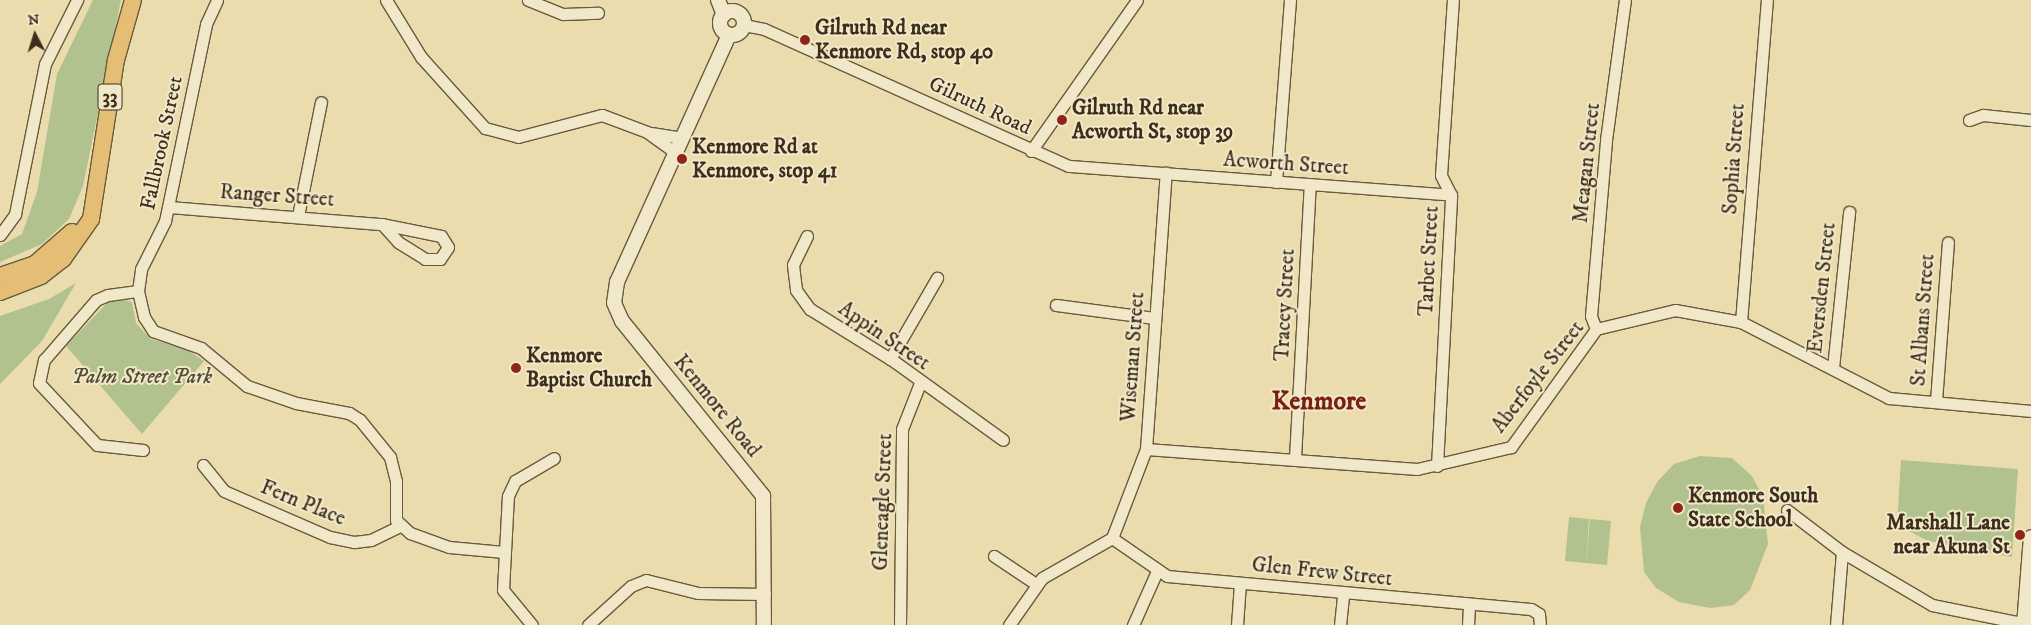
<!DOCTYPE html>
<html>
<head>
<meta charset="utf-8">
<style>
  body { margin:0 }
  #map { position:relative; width:2031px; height:625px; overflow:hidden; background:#eadcac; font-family:"IM FELL DW Pica",serif }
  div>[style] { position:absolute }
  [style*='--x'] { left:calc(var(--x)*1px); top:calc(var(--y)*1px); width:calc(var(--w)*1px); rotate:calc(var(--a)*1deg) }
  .green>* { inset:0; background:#b1c28e }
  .roads { filter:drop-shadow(1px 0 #685a3f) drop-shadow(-1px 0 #685a3f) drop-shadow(0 1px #685a3f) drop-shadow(0 -1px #685a3f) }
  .minor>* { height:11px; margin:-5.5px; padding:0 5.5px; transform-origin:5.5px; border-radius:5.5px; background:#f1e8c9 }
  .tertiary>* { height:14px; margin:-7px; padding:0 7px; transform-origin:7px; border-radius:7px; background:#f1e8c9 }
  .tertiary>.ring { margin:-7px; padding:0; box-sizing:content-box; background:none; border:14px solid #f1e8c9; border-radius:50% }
  .primary>* { height:16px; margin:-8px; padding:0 8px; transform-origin:8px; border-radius:8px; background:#e5be76 }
  .dots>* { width:14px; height:14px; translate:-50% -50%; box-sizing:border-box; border:2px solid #f1e8c9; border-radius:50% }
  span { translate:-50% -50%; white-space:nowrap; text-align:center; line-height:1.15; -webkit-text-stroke:4px #f1e8c9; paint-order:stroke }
  .shield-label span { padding:1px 4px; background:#f1e8c9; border:1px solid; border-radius:4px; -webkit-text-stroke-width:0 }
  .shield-label { font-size:20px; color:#3c2e1b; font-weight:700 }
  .poi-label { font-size:21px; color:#3c2e1b; font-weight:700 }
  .left { translate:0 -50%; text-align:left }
  .right { translate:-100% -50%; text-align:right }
  .street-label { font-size:21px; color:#3c2e1b }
  .park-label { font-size:21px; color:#534c32; font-style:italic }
  .district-label { font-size:26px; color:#7a1f14; font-weight:700 }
  .north { position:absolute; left:10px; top:10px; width:50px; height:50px; -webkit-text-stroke:4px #f1e8c9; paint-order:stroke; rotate:355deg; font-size:14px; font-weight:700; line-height:20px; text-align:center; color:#3c2e1b }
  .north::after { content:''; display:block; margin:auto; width:18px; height:22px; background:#3c2e1b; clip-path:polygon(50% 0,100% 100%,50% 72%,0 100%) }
</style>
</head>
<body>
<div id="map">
  <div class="green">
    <div style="clip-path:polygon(93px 0,121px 0,83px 186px,69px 219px,42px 244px,0 262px,0 246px,22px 234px,37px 192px,57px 74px)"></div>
    <div style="clip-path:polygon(76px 283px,42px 341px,0 384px,0 316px,49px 299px)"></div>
    <div style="clip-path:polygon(118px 298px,132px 302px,136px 323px,151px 339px,188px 350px,204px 361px,142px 434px,66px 346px,109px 301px)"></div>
    <div style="clip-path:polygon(1700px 456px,1732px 458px,1752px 476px,1763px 497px,1768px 544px,1750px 590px,1734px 605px,1710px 608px,1679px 602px,1656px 588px,1644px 572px,1640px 527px,1646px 503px,1657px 482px,1674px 464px)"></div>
    <div style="clip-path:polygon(1901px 460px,2018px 469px,2012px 557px,1928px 541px,1897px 525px)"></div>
    <div style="clip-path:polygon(1569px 517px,1589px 519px,1586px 563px,1565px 561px)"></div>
    <div style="clip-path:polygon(1590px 519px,1611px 521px,1607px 565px,1586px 563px)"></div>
  </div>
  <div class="roads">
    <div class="minor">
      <div style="--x:386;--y:0;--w:67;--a:58.4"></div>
      <div style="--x:421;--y:57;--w:96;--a:48"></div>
      <div style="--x:485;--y:128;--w:34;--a:15"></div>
      <div style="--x:518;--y:137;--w:87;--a:-14.7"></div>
      <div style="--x:602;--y:115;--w:48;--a:20.7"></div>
      <div style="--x:647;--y:132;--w:36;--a:36"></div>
      <div style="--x:528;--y:0;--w:38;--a:22"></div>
      <div style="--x:563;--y:14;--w:35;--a:-2"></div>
      <div style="--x:744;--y:25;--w:20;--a:11"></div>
      <div style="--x:764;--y:29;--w:334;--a:24.2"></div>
      <div style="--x:1069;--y:166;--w:383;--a:4.3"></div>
      <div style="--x:1969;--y:120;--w:15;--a:-20"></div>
      <div style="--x:1983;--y:115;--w:48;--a:5.9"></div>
      <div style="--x:651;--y:133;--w:32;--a:9"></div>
      <div style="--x:1031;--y:151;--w:184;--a:-54.9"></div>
      <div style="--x:1276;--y:182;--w:183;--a:-85.6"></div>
      <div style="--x:169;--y:207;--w:214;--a:4.6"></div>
      <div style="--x:382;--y:224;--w:24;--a:48"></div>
      <div style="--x:398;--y:242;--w:32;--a:32"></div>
      <div style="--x:425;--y:259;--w:15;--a:0"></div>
      <div style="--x:440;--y:259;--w:14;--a:-56"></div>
      <div style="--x:448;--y:247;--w:13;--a:-122"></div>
      <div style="--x:441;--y:236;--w:60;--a:-168.5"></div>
      <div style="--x:298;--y:216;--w:116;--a:-78.6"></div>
      <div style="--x:0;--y:235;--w:26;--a:-54"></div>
      <div style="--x:15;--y:214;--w:153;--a:-78.7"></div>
      <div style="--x:45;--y:64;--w:72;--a:-63.4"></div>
      <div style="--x:807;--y:236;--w:32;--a:116"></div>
      <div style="--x:793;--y:265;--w:25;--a:83"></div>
      <div style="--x:796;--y:290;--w:24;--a:54"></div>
      <div style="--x:810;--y:309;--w:100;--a:31.9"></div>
      <div style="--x:895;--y:362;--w:133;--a:35.8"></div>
      <div style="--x:138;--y:291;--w:22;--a:-82"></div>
      <div style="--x:141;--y:269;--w:54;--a:-63.4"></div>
      <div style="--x:165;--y:221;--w:201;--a:-78.2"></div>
      <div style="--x:206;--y:24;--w:26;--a:-65"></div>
      <div style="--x:1056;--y:305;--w:99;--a:7.6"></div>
      <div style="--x:1741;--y:322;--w:323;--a:-85.4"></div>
      <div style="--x:1596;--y:329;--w:14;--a:-111"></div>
      <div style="--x:1591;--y:316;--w:177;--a:-85.1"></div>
      <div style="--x:1606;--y:140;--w:141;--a:-82.3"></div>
      <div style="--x:890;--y:359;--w:94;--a:-59.9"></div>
      <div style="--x:1833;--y:368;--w:157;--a:-84.1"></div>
      <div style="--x:1936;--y:401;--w:159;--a:-85.7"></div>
      <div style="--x:1146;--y:449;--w:272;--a:4.2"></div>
      <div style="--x:1417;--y:469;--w:97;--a:-13.2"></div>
      <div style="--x:1511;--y:447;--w:145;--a:-54.2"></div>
      <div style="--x:1596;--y:329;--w:81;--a:-13.5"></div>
      <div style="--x:1675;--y:310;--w:67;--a:10.3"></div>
      <div style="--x:1741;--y:322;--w:166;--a:27.2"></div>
      <div style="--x:1889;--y:398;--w:143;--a:5.2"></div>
      <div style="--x:143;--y:450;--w:46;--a:-173.8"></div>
      <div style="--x:97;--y:445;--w:85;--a:-133.1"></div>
      <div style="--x:39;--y:383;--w:24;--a:-78"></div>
      <div style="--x:44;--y:360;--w:79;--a:-49.1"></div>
      <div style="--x:96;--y:300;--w:13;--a:-23"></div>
      <div style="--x:108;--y:295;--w:30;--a:-8"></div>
      <div style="--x:138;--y:291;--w:27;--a:77"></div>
      <div style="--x:144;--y:317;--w:17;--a:57"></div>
      <div style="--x:153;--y:331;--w:51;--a:19.5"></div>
      <div style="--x:201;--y:348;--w:60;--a:39.6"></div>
      <div style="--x:247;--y:386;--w:52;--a:19.1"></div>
      <div style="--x:296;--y:403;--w:54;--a:10.7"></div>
      <div style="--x:349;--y:413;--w:13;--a:32"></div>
      <div style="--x:360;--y:420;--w:48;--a:51"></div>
      <div style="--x:390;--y:457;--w:25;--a:76"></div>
      <div style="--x:396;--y:481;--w:39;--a:90"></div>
      <div style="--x:396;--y:520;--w:19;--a:43"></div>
      <div style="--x:410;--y:533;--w:41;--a:19.7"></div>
      <div style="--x:449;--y:547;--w:55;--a:5.2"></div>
      <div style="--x:1295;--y:458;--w:274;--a:-86.9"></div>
      <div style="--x:203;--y:465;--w:33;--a:51"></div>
      <div style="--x:224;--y:491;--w:116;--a:23.5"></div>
      <div style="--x:330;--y:537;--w:25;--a:12"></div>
      <div style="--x:354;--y:542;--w:17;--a:-7"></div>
      <div style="--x:371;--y:540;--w:32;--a:-26"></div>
      <div style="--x:1437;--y:466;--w:271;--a:-87"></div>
      <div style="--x:1451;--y:195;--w:22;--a:-117"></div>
      <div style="--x:1441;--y:175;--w:175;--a:-86.1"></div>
      <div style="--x:1787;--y:510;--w:69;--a:37.4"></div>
      <div style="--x:1842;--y:552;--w:104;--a:30.5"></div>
      <div style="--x:1932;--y:605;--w:86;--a:11.4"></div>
      <div style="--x:2016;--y:622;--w:16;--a:-15"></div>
      <div style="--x:1112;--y:538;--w:67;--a:34.6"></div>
      <div style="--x:1167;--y:576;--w:365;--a:5.2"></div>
      <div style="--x:1531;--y:609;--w:9;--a:32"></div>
      <div style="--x:1539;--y:614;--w:11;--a:85"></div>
      <div style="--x:1112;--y:538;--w:95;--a:-69.1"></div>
      <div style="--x:1146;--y:449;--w:277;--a:-85.9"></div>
      <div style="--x:994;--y:556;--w:50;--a:33.7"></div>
      <div style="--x:532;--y:625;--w:45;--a:-129.6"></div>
      <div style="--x:503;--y:590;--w:94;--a:-87"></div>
      <div style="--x:508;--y:496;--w:17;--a:-65"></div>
      <div style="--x:515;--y:481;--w:45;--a:-30.5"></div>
      <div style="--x:588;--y:625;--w:58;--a:-42.2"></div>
      <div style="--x:631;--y:586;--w:16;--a:-22"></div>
      <div style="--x:646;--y:580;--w:54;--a:14"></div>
      <div style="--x:698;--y:593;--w:67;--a:0.9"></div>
      <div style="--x:900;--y:625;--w:196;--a:-89.4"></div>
      <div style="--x:902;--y:429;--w:49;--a:-68.6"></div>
      <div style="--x:1009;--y:625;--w:57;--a:-54.9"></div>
      <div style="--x:1042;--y:578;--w:81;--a:-29.7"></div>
      <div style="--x:1133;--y:625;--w:59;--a:-66"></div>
      <div style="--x:1237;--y:625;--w:42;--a:-85.9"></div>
      <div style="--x:1340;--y:625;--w:31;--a:-84"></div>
      <div style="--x:1468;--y:625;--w:20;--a:-87"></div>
      <div style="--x:1836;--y:625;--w:73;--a:-85.3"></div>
    </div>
    <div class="tertiary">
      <div style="--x:718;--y:0;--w:16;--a:68"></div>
      <div class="ring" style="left:720px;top:11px;width:10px;height:10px"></div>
      <div style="--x:729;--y:35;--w:271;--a:114.4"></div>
      <div style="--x:617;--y:282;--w:21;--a:98"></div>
      <div style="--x:614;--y:303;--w:20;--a:66"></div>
      <div style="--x:622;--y:321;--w:225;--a:51.1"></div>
      <div style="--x:763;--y:496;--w:129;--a:89.6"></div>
      <div style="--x:2024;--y:625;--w:88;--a:-85.5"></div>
    </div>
    <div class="primary">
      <div style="--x:0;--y:276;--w:37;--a:-19"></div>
      <div style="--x:35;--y:264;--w:49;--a:-40.9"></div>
      <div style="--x:0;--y:292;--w:44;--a:-21.3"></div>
      <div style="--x:41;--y:276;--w:28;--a:-38"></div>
      <div style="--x:63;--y:259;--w:49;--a:-55"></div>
      <div style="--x:91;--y:219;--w:161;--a:-81.1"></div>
      <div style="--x:116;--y:60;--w:62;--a:-74.2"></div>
    </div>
  </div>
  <div class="dots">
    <div style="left:805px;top:40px;background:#8f2418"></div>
    <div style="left:1062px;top:120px;background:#8f2418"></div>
    <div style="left:682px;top:159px;background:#8f2418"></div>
    <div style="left:516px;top:368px;background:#8f2418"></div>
    <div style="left:1678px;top:508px;background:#8f2418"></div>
    <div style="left:2020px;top:535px;background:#8f2418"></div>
  </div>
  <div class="shield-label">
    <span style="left:110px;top:97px">33</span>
  </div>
  <div class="poi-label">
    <span class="left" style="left:815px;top:40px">Gilruth Rd near<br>Kenmore Rd, stop 40</span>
    <span class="left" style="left:1072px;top:120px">Gilruth Rd near<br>Acworth St, stop 39</span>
    <span class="left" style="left:692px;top:159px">Kenmore Rd at<br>Kenmore, stop 41</span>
    <span class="left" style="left:526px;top:368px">Kenmore<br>Baptist Church</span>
    <span class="left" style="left:1688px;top:508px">Kenmore South<br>State School</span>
    <span class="right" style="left:2010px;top:535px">Marshall Lane<br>near Akuna St</span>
  </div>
  <div class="street-label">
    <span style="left:980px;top:106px;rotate:25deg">Gilruth Road</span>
    <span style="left:162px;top:143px;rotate:-78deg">Fallbrook Street</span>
    <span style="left:1734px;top:159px;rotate:-86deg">Sophia Street</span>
    <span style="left:1587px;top:163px;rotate:-84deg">Meagan Street</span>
    <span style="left:1286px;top:164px;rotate:4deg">Acworth Street</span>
    <span style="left:277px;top:196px;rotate:4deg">Ranger Street</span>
    <span style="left:1429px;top:261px;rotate:-87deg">Tarbet Street</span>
    <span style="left:1822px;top:288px;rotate:-84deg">Eversden Street</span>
    <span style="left:1285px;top:305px;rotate:-87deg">Tracey Street</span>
    <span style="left:1923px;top:320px;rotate:-86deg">St Albans Street</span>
    <span style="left:884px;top:336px;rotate:34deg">Appin Street</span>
    <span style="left:1133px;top:357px;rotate:-86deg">Wiseman Street</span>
    <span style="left:1538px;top:377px;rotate:-52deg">Aberfoyle Street</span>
    <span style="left:717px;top:406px;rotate:51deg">Kenmore Road</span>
    <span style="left:883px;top:502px;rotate:-88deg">Gleneagle Street</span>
    <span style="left:303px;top:503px;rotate:22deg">Fern Place</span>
    <span style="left:1322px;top:572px;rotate:6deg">Glen Frew Street</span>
  </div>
  <div class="park-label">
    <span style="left:142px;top:377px">Palm Street Park</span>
  </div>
  <div class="district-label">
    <span style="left:1319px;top:402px">Kenmore</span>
  </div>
  <div class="north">N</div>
</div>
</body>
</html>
